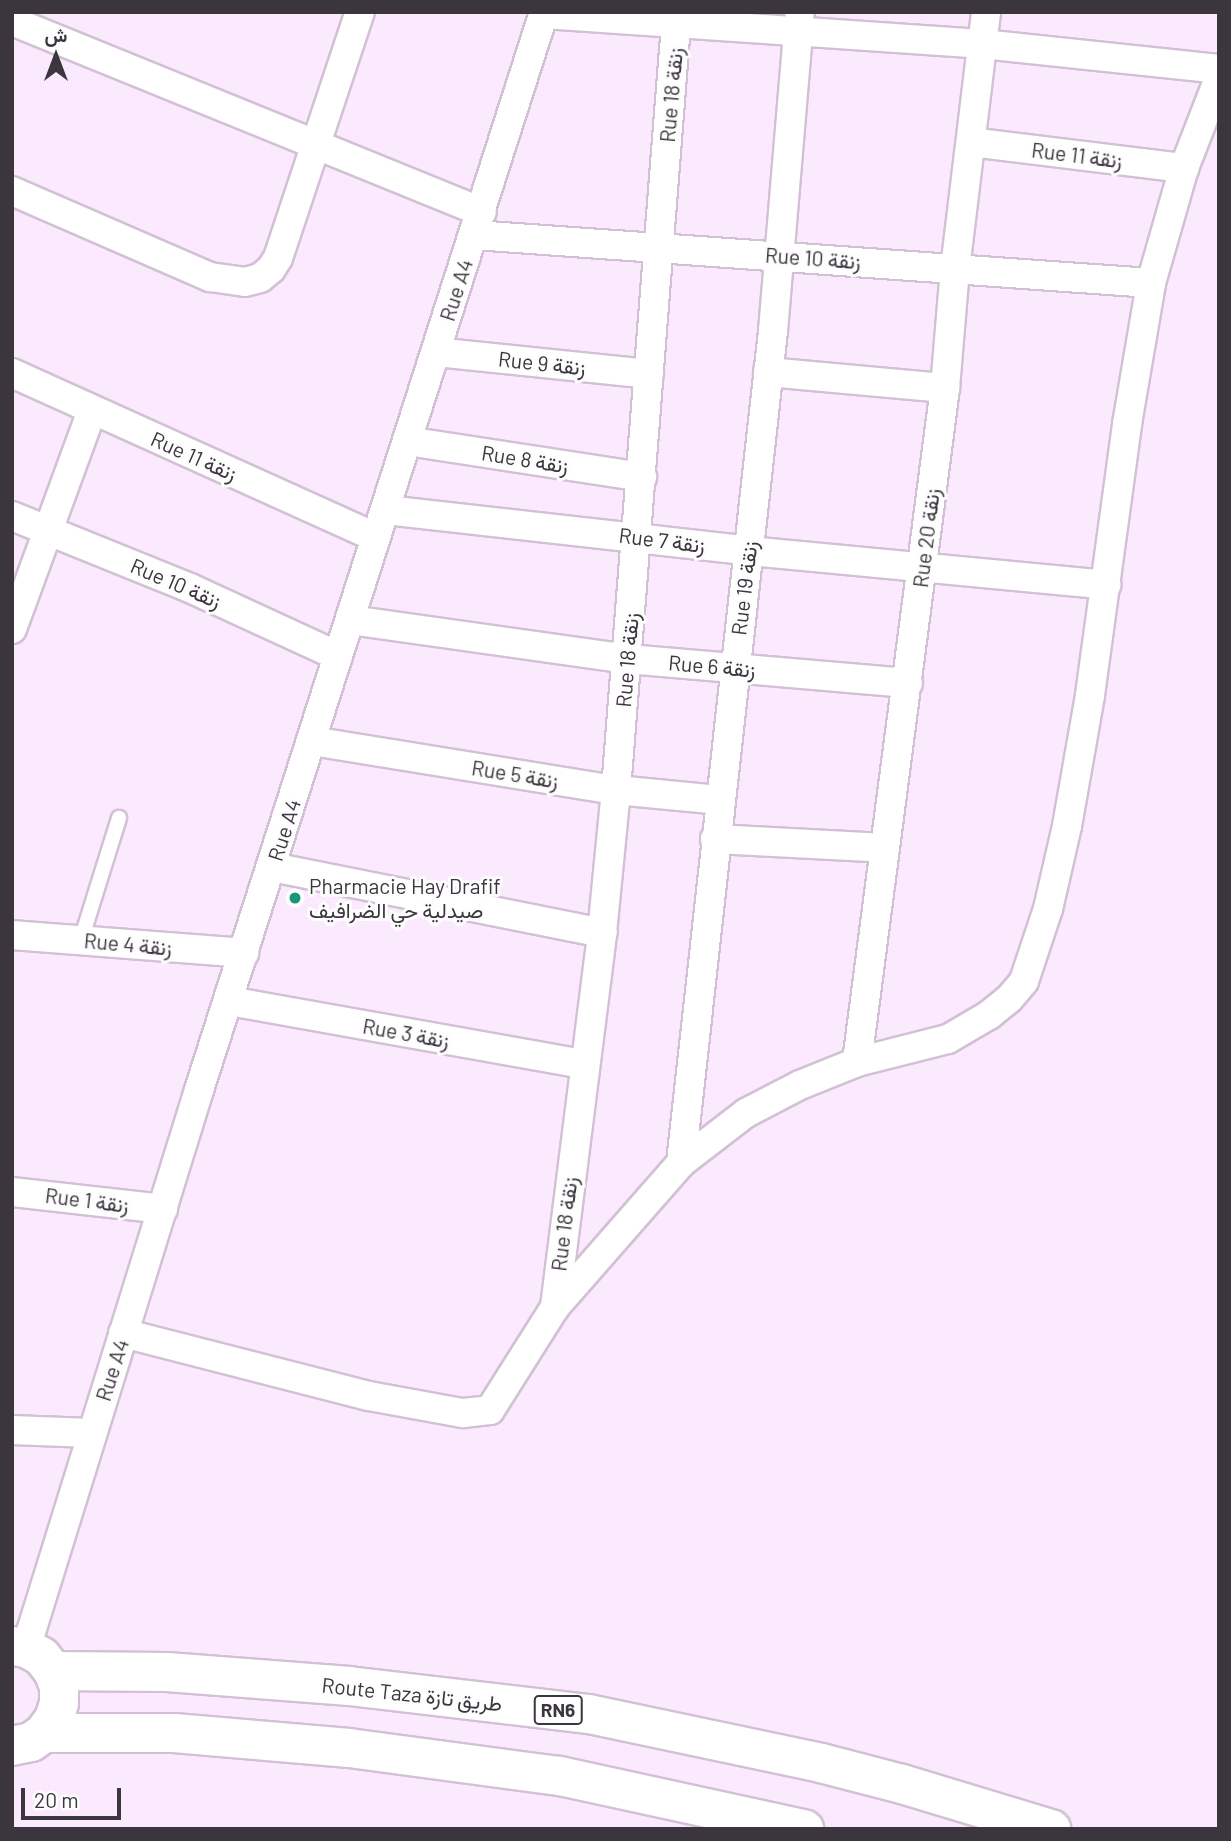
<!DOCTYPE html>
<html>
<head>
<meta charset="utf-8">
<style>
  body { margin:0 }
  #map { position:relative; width:1231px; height:1841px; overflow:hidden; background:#fbeafe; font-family:Barlow,Vazirmatn,sans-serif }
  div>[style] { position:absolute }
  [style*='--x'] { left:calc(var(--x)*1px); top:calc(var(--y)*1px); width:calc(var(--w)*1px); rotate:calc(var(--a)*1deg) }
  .roads { filter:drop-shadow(2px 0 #d2c1d4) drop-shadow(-2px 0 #d2c1d4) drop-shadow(0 2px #d2c1d4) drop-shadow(0 -2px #d2c1d4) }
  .lane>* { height:14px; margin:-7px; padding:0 7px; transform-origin:7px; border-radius:7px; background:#fff }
  .street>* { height:28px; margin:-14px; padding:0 14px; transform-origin:14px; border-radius:14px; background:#fff }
  .highway>* { height:38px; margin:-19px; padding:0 19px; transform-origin:19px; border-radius:19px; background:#fff }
  .dots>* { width:19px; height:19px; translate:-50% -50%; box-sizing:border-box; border:4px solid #fdfdfd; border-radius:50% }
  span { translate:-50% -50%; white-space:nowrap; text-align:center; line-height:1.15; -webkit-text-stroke:6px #fdfdfd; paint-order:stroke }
  .shield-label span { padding:2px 5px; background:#fdfdfd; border:2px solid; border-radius:5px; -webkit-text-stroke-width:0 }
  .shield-label { font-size:19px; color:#3b353d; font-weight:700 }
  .street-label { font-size:21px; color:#3b353d }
  .poi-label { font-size:21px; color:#3b353d }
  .left { translate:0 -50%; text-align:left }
  .frame { position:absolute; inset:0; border:14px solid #3b353d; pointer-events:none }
  .north { position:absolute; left:21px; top:21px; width:70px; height:70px; -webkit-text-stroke:5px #fdfdfd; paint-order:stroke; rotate:0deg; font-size:19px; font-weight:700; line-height:28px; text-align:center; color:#3b353d }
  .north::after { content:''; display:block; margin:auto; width:24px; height:32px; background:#3b353d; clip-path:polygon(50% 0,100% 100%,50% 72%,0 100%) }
  .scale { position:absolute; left:21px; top:1788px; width:100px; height:32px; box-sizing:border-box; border:4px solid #3b353d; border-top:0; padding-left:9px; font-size:21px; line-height:24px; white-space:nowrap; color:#3b353d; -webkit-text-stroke:5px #fdfdfd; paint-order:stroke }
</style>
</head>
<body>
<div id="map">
  <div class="roads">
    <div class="lane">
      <div style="--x:81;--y:940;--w:128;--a:-72.7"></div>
    </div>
    <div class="street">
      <div style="--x:543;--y:14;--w:440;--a:3.9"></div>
      <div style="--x:982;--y:44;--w:238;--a:6"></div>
      <div style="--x:12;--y:21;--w:507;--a:22.12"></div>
      <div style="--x:971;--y:142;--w:215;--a:7"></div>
      <div style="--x:12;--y:191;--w:216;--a:23.5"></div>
      <div style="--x:210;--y:277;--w:35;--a:8"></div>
      <div style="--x:245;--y:282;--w:16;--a:-15"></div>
      <div style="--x:260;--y:278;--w:14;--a:-39"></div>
      <div style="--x:271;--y:269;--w:13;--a:-58"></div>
      <div style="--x:278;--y:258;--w:259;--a:-71.6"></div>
      <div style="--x:474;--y:235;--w:679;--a:4.06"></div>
      <div style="--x:436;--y:352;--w:214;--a:5.9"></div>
      <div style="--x:768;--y:372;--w:178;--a:5.2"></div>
      <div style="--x:12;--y:373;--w:399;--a:24.3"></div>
      <div style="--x:407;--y:441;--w:238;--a:8.7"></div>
      <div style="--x:386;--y:510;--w:365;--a:6.4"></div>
      <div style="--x:749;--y:551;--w:359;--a:5.4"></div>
      <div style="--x:12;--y:516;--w:192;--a:22"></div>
      <div style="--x:190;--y:588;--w:163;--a:24.7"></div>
      <div style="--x:351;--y:620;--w:279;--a:8"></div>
      <div style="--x:627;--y:659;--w:282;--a:4.9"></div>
      <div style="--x:12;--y:629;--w:233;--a:-69.9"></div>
      <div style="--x:312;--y:741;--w:308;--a:9.2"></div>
      <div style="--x:616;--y:790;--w:103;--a:5.5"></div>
      <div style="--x:715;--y:839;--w:170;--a:3"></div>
      <div style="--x:272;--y:867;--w:337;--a:11.3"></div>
      <div style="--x:12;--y:935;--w:233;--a:4.4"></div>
      <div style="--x:229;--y:1001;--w:361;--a:10.1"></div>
      <div style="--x:857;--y:1062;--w:680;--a:-82.56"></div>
      <div style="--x:945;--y:388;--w:119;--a:-85.2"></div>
      <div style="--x:955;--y:269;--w:259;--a:-83.1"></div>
      <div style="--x:681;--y:1163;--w:837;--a:-83.69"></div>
      <div style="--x:773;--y:331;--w:320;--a:-85.2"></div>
      <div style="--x:12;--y:1192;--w:152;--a:6.4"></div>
      <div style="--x:555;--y:1307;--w:377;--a:-82.8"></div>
      <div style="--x:602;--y:933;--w:144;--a:-84.4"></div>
      <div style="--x:616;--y:790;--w:780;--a:-85.52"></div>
      <div style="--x:123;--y:1333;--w:254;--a:14.4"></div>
      <div style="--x:369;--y:1396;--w:96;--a:10.3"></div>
      <div style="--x:463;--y:1413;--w:27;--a:-6"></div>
      <div style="--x:490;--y:1410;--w:122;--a:-57.7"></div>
      <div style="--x:555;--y:1307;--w:191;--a:-48.8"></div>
      <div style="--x:681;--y:1163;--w:82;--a:-37.6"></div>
      <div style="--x:746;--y:1113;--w:61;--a:-27.4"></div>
      <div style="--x:800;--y:1085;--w:61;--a:-22"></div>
      <div style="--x:857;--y:1062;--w:94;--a:-14.2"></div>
      <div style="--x:948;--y:1039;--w:48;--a:-30.3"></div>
      <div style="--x:989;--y:1015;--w:26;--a:-39"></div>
      <div style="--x:1009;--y:999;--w:23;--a:-50"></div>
      <div style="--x:1024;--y:981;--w:76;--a:-71.6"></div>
      <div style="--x:1048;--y:909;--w:85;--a:-77.1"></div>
      <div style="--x:1067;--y:826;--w:133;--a:-80"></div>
      <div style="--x:1090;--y:695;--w:274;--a:-82.2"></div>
      <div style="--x:1127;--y:424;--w:143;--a:-80.3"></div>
      <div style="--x:1151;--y:283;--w:120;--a:-74"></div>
      <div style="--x:1184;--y:168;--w:97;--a:-68.7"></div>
      <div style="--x:12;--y:1430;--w:79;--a:2.2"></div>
      <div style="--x:26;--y:1648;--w:584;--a:-72.77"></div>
      <div style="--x:199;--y:1090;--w:1132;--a:-72.25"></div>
    </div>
    <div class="highway">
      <div style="--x:12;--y:1646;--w:14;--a:8"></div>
      <div style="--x:26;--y:1648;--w:18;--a:29"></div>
      <div style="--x:42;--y:1657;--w:18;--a:52"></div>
      <div style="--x:53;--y:1671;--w:17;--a:69"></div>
      <div style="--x:59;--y:1687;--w:16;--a:90"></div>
      <div style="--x:59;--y:1703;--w:17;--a:107"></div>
      <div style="--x:54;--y:1719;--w:17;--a:126"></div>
      <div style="--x:44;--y:1733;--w:16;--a:145"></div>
      <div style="--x:31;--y:1742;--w:19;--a:168"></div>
      <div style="--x:53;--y:1671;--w:114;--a:0.5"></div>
      <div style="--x:167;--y:1672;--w:183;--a:4.4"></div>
      <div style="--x:349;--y:1686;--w:242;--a:6.7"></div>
      <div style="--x:589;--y:1714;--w:237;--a:11.9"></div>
      <div style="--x:821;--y:1763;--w:84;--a:14.5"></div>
      <div style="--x:902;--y:1784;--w:156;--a:16.8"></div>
      <div style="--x:44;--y:1733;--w:130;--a:0"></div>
      <div style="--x:174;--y:1733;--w:176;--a:4.9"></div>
      <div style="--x:349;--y:1748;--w:213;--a:7.6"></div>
      <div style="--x:560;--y:1776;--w:250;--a:12.3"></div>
    </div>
  </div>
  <div class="dots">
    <div style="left:295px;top:898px;background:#1b947a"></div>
  </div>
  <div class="shield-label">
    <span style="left:558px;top:1710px">RN6</span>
  </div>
  <div class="street-label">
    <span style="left:671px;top:95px;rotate:-85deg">Rue 18 زنقة</span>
    <span style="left:1077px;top:155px;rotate:7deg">Rue 11 زنقة</span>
    <span style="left:813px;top:258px;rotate:4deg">Rue 10 زنقة</span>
    <span style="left:456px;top:290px;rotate:-72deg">Rue A4</span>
    <span style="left:542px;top:363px;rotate:6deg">Rue 9 زنقة</span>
    <span style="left:194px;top:456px;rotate:24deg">Rue 11 زنقة</span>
    <span style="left:525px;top:459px;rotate:9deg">Rue 8 زنقة</span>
    <span style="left:926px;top:538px;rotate:-83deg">Rue 20 زنقة</span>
    <span style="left:662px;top:540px;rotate:7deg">Rue 7 زنقة</span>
    <span style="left:176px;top:583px;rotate:23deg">Rue 10 زنقة</span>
    <span style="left:744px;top:588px;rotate:-83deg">Rue 19 زنقة</span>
    <span style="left:627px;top:660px;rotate:-85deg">Rue 18 زنقة</span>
    <span style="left:712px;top:666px;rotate:5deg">Rue 6 زنقة</span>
    <span style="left:515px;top:774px;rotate:9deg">Rue 5 زنقة</span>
    <span style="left:284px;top:830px;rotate:-72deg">Rue A4</span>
    <span style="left:128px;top:944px;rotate:5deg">Rue 4 زنقة</span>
    <span style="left:406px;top:1033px;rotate:10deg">Rue 3 زنقة</span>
    <span style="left:87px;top:1200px;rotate:7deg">Rue 1 زنقة</span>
    <span style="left:564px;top:1224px;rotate:-83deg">Rue 18 زنقة</span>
    <span style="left:112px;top:1370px;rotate:-72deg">Rue A4</span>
    <span style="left:412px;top:1694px;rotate:6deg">Route Taza طريق تازة</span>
  </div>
  <div class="poi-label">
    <span class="left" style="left:309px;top:898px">Pharmacie Hay Drafif<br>صيدلية حي الضرافيف</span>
  </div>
  <div class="frame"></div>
  <div class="north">ش</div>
  <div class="scale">20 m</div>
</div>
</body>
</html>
